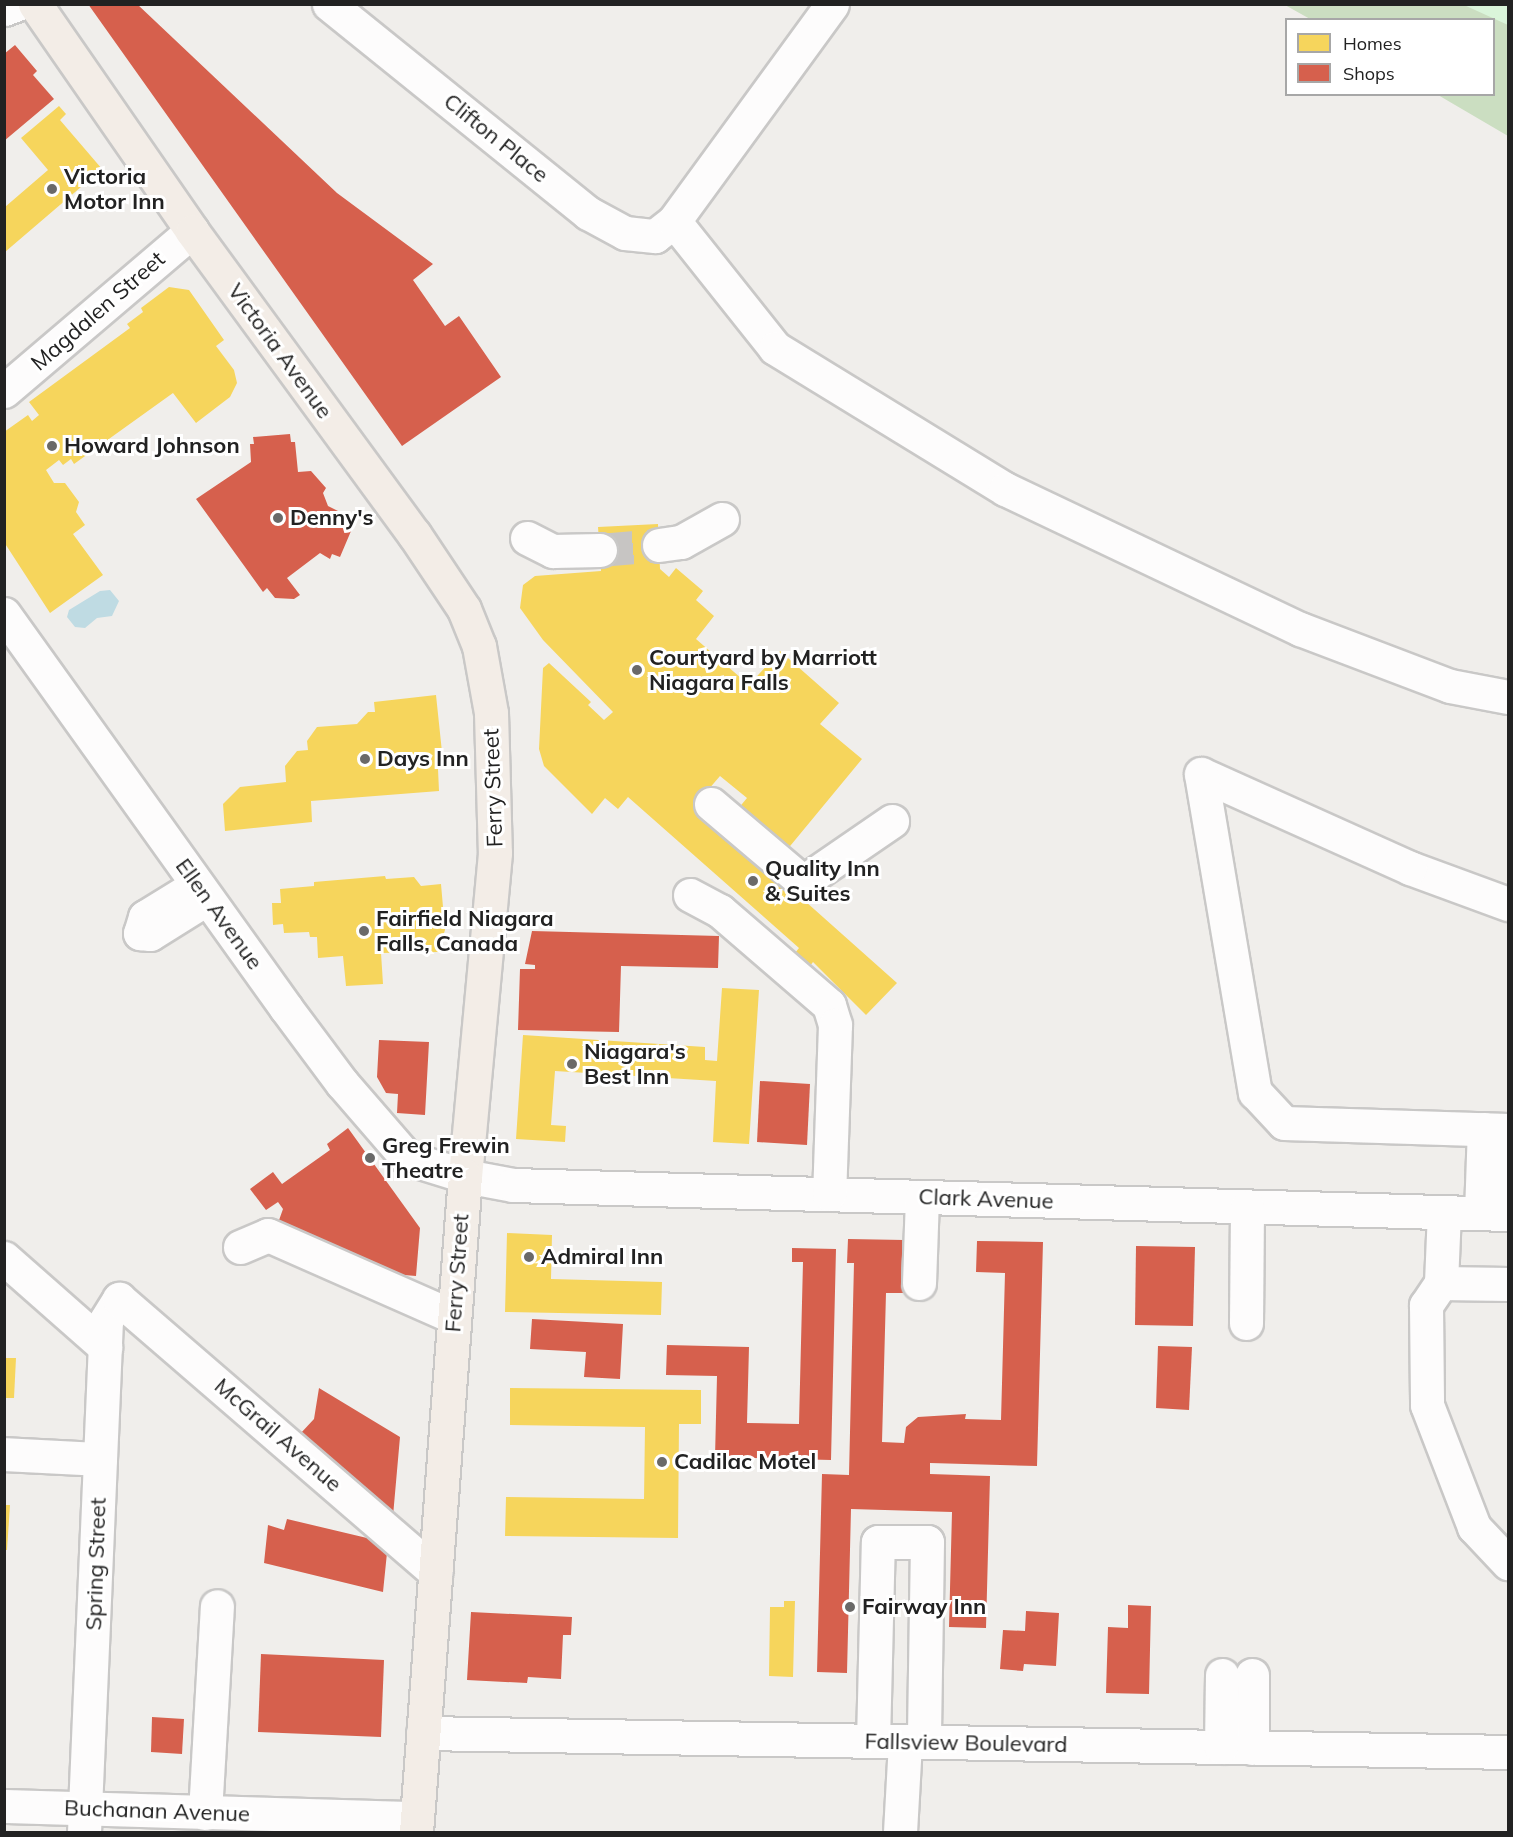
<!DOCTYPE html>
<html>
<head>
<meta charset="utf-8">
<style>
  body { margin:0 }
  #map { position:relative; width:1513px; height:1837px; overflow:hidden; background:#f0eeeb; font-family:Mulish,sans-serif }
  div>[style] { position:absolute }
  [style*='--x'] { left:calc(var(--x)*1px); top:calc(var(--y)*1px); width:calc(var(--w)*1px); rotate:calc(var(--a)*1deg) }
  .forest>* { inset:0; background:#cbdec1 }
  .park>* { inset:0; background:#daf5da }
  .water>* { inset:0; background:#bfdbe3 }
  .homes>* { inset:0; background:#f6d55c }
  .shops>* { inset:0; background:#d6604d }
  .minor-tunnel>* { height:33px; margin-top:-16.5px; transform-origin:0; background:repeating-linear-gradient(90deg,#c7c5c3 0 33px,transparent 0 49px) }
  .roads { filter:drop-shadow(2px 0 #c9c8c7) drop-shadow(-2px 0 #c9c8c7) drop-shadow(0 2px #c9c8c7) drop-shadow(0 -2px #c9c8c7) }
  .minor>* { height:33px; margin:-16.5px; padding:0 16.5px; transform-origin:16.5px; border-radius:16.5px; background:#fdfcfc }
  .major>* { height:33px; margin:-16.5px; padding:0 16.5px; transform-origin:16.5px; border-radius:16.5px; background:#f3ede7 }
  .dots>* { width:16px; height:16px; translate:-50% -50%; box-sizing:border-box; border:3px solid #fff; border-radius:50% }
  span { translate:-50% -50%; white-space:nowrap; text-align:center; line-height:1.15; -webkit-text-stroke:6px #fff; paint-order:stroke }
  .street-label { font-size:22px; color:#222 }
  .poi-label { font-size:22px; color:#222; font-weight:700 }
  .left { translate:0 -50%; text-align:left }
  .frame { position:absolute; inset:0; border:6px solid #222; pointer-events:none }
  .legend { position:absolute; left:1285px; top:18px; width:210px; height:78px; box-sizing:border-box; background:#fff; border:2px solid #a7a7a7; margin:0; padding:8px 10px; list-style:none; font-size:18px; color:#222 }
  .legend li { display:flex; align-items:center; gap:12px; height:30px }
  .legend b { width:30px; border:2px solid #a7a7a7 }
</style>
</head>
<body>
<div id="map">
  <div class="forest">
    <div style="clip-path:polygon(1285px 5px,1508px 5px,1508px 136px,1438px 95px,1494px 94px,1494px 20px,1310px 19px)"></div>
  </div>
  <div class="park">
    <div style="clip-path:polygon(1464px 5px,1508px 5px,1508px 25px)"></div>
  </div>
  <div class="water">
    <div style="clip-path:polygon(110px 590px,119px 601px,112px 616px,97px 618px,85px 628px,75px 627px,67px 617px,69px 610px,100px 591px)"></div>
  </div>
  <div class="homes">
    <div style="clip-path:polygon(59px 106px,66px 114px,60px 120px,102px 169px,5px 252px,5px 207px,48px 170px,21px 138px)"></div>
    <div style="clip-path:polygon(169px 287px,189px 290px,224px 340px,216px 346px,234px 370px,237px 383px,230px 397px,196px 423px,173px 393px,74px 464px,71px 459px,63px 465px,59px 460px,46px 470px,54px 483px,65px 483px,79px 502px,76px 512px,85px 525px,73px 534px,103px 575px,50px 613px,4px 542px,4px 432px,28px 415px,32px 421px,39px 415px,29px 402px,130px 328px,127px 324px,143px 312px,141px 308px)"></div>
    <div style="clip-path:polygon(658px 524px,660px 569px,669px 577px,676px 568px,703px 591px,696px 600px,714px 616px,696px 639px,749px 685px,780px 651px,839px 703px,820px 724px,862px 759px,786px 851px,737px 810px,747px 798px,720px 776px,696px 804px,897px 983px,866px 1015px,813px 962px,810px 966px,795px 953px,799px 948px,628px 797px,618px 809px,605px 798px,592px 814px,544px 766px,539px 749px,543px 668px,549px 663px,591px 702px,588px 705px,604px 720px,613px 712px,543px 640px,520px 608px,523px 585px,535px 576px,601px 571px,598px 527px)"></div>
    <div style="clip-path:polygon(436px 695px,442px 752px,438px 769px,439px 791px,311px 801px,312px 822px,225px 831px,223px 804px,240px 787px,286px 782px,285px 766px,297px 751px,308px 750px,307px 741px,317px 727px,357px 724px,368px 712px,375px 712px,374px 702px)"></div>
    <div style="clip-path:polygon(385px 876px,386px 879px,414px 877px,421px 886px,441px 884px,445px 930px,438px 952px,381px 953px,383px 984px,346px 986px,343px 956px,318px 958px,317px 937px,310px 937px,309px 932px,284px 933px,283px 924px,273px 925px,272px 903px,281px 903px,280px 889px,314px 886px,314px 882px)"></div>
    <div style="clip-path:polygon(722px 988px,759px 990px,749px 1144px,713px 1142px,716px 1081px,555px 1071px,551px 1125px,566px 1126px,565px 1142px,516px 1139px,523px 1035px,705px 1047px,705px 1060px,717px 1061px)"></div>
    <div style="clip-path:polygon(507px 1233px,552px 1235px,551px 1279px,662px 1282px,661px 1315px,505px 1312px)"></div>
    <div style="clip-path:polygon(4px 1358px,16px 1358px,14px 1398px,4px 1398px)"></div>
    <div style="clip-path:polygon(510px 1388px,701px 1390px,701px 1424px,679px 1424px,678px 1538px,505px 1536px,506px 1497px,644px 1499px,645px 1427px,510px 1425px)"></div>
    <div style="clip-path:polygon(4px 1505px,10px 1505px,7px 1550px,4px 1550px)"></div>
    <div style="clip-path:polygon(784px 1601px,795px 1601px,793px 1677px,769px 1676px,770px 1607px,784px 1607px)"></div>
  </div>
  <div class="shops">
    <div style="clip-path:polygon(88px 4px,137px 4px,337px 193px,433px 264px,413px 280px,445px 326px,459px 316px,501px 377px,402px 446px)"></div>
    <div style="clip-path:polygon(15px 45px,37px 71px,33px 75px,54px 99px,4px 141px,4px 54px)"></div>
    <div style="clip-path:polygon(290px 434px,291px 442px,295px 442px,298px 472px,311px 471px,326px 488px,323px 493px,328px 506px,348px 516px,346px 520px,354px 524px,340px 557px,332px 554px,330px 559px,320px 553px,287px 578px,300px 595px,294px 599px,275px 598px,267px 588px,263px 592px,196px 499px,251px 462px,250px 444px,254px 444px,253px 437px)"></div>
    <div style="clip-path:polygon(532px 931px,719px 936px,718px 968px,621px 966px,619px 1032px,518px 1030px,520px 969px,535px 969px,535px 965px,525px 964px)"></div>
    <div style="clip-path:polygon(379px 1040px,429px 1042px,425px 1115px,397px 1113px,398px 1094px,386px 1093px,377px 1077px)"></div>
    <div style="clip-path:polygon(760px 1081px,810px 1084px,807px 1145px,757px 1142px)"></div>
    <div style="clip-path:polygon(348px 1128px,420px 1228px,416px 1276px,380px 1273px,278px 1223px,283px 1209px,278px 1202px,266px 1210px,250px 1189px,273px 1172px,282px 1184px,330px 1150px,327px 1144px)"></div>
    <div style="clip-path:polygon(848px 1239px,904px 1240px,908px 1293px,886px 1293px,882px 1442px,904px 1443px,906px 1427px,918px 1417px,966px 1414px,965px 1419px,1001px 1420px,1005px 1273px,976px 1272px,977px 1241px,1043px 1242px,1037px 1466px,930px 1463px,930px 1474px,990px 1476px,986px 1628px,949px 1627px,952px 1512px,851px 1509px,847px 1673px,817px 1672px,822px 1474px,849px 1475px,854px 1263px,847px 1263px)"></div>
    <div style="clip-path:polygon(1136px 1246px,1195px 1247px,1193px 1326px,1135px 1325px)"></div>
    <div style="clip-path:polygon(792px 1248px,836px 1249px,831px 1460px,715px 1457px,717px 1376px,666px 1375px,667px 1345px,749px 1347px,747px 1423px,799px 1424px,803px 1262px,792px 1262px)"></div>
    <div style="clip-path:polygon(532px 1319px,623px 1324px,620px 1379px,584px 1377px,586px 1352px,530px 1349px)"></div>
    <div style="clip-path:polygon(1158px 1346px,1192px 1347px,1189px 1410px,1156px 1408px)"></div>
    <div style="clip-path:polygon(319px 1388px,400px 1437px,393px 1516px,300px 1434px,314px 1419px)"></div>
    <div style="clip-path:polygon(287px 1519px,388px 1543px,383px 1592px,264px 1563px,268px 1525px,284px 1530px)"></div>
    <div style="clip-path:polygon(1128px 1605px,1151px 1606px,1149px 1694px,1106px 1693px,1108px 1627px,1128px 1628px)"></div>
    <div style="clip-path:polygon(1026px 1611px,1059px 1613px,1056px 1666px,1024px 1664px,1023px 1671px,1000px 1669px,1003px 1630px,1025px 1631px)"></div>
    <div style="clip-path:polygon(471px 1612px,572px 1617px,571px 1635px,563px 1635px,561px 1679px,528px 1677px,527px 1683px,467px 1680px)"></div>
    <div style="clip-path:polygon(261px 1654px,384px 1660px,381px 1737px,258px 1732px)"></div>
    <div style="clip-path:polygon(152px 1717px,184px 1719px,182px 1754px,151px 1752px)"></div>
  </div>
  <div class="minor-tunnel">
    <div style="--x:600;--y:550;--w:59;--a:-4.8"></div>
  </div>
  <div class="roads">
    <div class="minor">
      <div style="--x:329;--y:4;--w:333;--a:38.9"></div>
      <div style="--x:588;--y:213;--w:42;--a:28.4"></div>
      <div style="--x:625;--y:233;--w:30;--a:6"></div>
      <div style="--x:655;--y:236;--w:24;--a:-38"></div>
      <div style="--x:674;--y:221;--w:268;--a:-53.9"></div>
      <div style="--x:4;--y:9;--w:15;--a:-20"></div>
      <div style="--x:674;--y:221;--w:162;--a:51.5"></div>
      <div style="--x:775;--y:348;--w:270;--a:31.5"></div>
      <div style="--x:1005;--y:489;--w:327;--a:25.4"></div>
      <div style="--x:1300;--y:629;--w:160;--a:20.8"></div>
      <div style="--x:1450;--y:686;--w:59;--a:10.7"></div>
      <div style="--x:4;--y:391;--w:247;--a:-40.4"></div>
      <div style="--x:527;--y:538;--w:29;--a:27"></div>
      <div style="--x:553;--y:551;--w:47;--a:-1.2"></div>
      <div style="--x:659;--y:545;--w:22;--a:-8"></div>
      <div style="--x:681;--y:542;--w:47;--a:-29.3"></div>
      <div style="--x:4;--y:614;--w:485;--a:54.4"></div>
      <div style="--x:286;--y:1008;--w:94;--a:53.3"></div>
      <div style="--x:342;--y:1083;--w:99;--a:49.1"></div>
      <div style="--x:407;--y:1158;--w:61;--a:17.2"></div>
      <div style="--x:465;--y:1176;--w:49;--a:10.6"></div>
      <div style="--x:513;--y:1185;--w:995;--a:1.67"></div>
      <div style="--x:711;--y:804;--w:121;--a:40.3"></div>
      <div style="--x:803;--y:882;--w:108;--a:-34.4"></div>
      <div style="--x:197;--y:885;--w:61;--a:148.4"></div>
      <div style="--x:145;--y:917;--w:17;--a:107"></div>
      <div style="--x:140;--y:933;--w:10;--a:6"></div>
      <div style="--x:150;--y:934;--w:66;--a:-32"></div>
      <div style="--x:690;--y:895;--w:34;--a:28"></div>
      <div style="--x:720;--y:911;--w:144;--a:40.8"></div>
      <div style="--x:829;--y:1005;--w:21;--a:73"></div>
      <div style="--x:835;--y:1025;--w:169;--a:92"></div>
      <div style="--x:1508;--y:904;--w:104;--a:-159.8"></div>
      <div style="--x:1410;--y:868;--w:229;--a:-155.8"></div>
      <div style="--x:1201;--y:774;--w:323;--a:80.4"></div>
      <div style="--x:1255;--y:1092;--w:42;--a:46.9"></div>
      <div style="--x:1284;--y:1123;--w:224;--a:1.8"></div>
      <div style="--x:1507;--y:1130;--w:84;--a:90"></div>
      <div style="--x:1481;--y:1213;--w:84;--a:-88"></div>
      <div style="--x:240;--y:1247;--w:30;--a:-23"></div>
      <div style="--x:268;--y:1235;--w:203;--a:23.8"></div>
      <div style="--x:4;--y:1258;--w:135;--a:41.4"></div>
      <div style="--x:919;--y:1283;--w:86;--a:-88"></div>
      <div style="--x:1441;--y:1283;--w:71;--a:-87.6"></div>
      <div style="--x:1508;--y:1284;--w:67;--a:-179.1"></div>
      <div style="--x:1441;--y:1283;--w:27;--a:124"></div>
      <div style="--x:1426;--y:1305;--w:100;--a:89.4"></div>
      <div style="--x:1427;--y:1405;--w:131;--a:68.9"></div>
      <div style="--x:1474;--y:1527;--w:50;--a:46.6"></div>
      <div style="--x:1246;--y:1323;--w:116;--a:-89.5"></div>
      <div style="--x:4;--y:1454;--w:96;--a:3"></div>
      <div style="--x:1252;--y:1675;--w:73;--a:90"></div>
      <div style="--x:423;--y:1733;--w:1085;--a:1"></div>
      <div style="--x:873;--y:1741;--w:199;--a:-88.6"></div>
      <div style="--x:878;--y:1542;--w:49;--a:0"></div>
      <div style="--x:927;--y:1542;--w:200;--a:90.9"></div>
      <div style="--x:1221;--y:1747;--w:72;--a:-89.2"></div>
      <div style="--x:4;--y:1806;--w:413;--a:1.7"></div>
      <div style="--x:205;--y:1813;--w:207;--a:-86.7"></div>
      <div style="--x:84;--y:1832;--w:512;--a:-87.54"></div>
      <div style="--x:106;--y:1320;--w:25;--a:-58"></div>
      <div style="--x:119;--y:1299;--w:418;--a:40.8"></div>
      <div style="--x:900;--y:1832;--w:90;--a:-86.8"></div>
    </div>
    <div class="major">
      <div style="--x:35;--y:4;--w:276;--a:55.3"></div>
      <div style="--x:192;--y:231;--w:376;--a:53.8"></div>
      <div style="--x:414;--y:534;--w:90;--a:56.3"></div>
      <div style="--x:464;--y:609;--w:40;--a:68"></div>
      <div style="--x:479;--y:646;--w:68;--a:79.8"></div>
      <div style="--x:491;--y:713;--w:140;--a:88.4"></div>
      <div style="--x:495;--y:853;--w:324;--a:95.3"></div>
      <div style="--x:465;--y:1176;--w:658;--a:94.27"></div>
    </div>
  </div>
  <div class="dots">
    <div style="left:52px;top:189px;background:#6a6968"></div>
    <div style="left:52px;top:446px;background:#6a6968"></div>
    <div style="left:278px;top:518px;background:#6a6968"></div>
    <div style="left:637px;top:670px;background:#6a6968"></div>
    <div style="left:365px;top:759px;background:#6a6968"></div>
    <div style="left:753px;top:881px;background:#6a6968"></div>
    <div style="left:364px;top:931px;background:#6a6968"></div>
    <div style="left:572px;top:1064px;background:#6a6968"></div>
    <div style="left:370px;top:1158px;background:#6a6968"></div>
    <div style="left:529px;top:1257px;background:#6a6968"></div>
    <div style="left:662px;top:1462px;background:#6a6968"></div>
    <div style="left:850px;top:1607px;background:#6a6968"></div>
  </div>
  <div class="street-label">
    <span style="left:496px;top:138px;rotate:39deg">Clifton Place</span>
    <span style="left:98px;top:311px;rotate:-41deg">Magdalen Street</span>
    <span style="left:280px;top:351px;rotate:54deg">Victoria Avenue</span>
    <span style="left:493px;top:788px;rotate:-92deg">Ferry Street</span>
    <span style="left:219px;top:914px;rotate:54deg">Ellen Avenue</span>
    <span style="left:986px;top:1199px;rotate:2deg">Clark Avenue</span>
    <span style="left:457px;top:1273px;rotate:-86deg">Ferry Street</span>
    <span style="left:278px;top:1435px;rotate:41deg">McGrail Avenue</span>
    <span style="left:96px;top:1564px;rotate:-88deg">Spring Street</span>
    <span style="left:966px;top:1743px;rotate:1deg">Fallsview Boulevard</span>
    <span style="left:157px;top:1811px;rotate:2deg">Buchanan Avenue</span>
  </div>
  <div class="poi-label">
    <span class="left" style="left:64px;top:189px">Victoria<br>Motor Inn</span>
    <span class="left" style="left:64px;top:446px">Howard Johnson</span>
    <span class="left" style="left:290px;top:518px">Denny's</span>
    <span class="left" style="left:649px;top:670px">Courtyard by Marriott<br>Niagara Falls</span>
    <span class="left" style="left:377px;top:759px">Days Inn</span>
    <span class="left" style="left:765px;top:881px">Quality Inn<br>&amp; Suites</span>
    <span class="left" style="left:376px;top:931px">Fairfield Niagara<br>Falls, Canada</span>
    <span class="left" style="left:584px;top:1064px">Niagara's<br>Best Inn</span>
    <span class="left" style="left:382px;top:1158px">Greg Frewin<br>Theatre</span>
    <span class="left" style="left:541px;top:1257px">Admiral Inn</span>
    <span class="left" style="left:674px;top:1462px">Cadilac Motel</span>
    <span class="left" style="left:862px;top:1607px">Fairway Inn</span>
  </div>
  <div class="frame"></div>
  <ul class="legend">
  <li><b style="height:16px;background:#f6d55c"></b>Homes</li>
  <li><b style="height:16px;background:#d6604d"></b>Shops</li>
  </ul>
</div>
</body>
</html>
